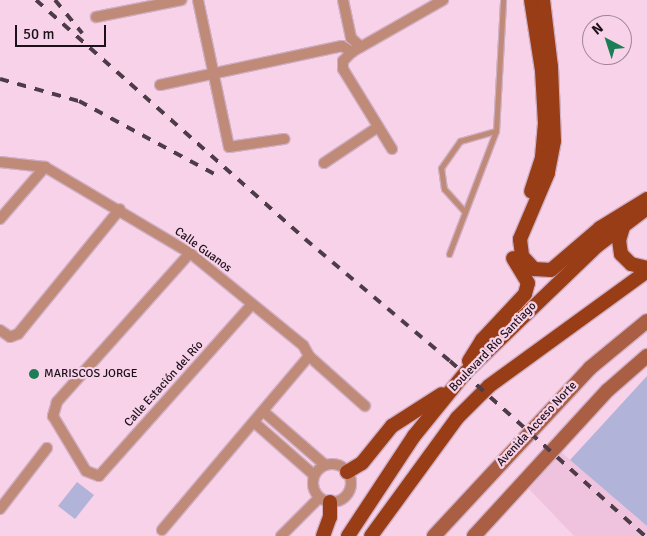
<!DOCTYPE html>
<html>
<head>
<meta charset="utf-8">
<style>
  body { margin:0 }
  #map { position:relative; width:647px; height:536px; overflow:hidden; background:#f7d2e9; font-family:Signika,sans-serif }
  div>[style] { position:absolute }
  [style*='--x'] { left:calc(var(--x)*1px); top:calc(var(--y)*1px); width:calc(var(--w)*1px); rotate:calc(var(--a)*1deg) }
  .built>* { inset:0; background:#efc3de }
  .building>* { inset:0; background:#b1b4d8 }
  .roads { filter:drop-shadow(1px 0 #d0afc4) drop-shadow(-1px 0 #d0afc4) drop-shadow(0 1px #d0afc4) drop-shadow(0 -1px #d0afc4) }
  .service>* { height:5px; margin:-2.5px; padding:0 2.5px; transform-origin:2.5px; border-radius:2.5px; background:#bf8a77 }
  .minor>* { height:10px; margin:-5px; padding:0 5px; transform-origin:5px; border-radius:5px; background:#bf8a77 }
  .minor>.ring { margin:-5px; padding:0; box-sizing:content-box; background:none; border:10px solid #bf8a77; border-radius:50% }
  .secondary>* { height:14px; margin:-7px; padding:0 7px; transform-origin:7px; border-radius:7px; background:#aa5e43 }
  .primary>* { height:14px; margin:-7px; padding:0 7px; transform-origin:7px; border-radius:7px; background:#993d17 }
  .rail>* { height:4px; margin-top:-2px; transform-origin:0; background:repeating-linear-gradient(90deg,#4d3c47 0 9px,transparent 0 18px) }
  .dots>* { width:14px; height:14px; translate:-50% -50%; box-sizing:border-box; border:2px solid #f7d2e9; border-radius:50% }
  span { translate:-50% -50%; white-space:nowrap; text-align:center; line-height:1.15; -webkit-text-stroke:4.5px #f7d2e9; paint-order:stroke }
  .street-label { font-size:12px; color:#1d1119 }
  .poi-label { font-size:12px; color:#1d1119 }
  .left { translate:0 -50%; text-align:left }
  .north { position:absolute; left:582px; top:15px; width:50px; height:50px; box-sizing:border-box; background:#f7d2e9; border:1px solid #a08596; border-radius:50%; rotate:320deg; font-size:14px; font-weight:700; line-height:20px; text-align:center; color:#1d1119 }
  .north::after { content:''; display:block; margin:auto; width:18px; height:22px; background:#1d7e55; clip-path:polygon(50% 0,100% 100%,50% 72%,0 100%) }
  .scale { position:absolute; left:15px; top:25px; width:91px; height:22px; box-sizing:border-box; border:2px solid #1d1119; border-top:0; padding-left:6px; font-size:15px; line-height:18px; white-space:nowrap; color:#1d1119; -webkit-text-stroke:4px #f7d2e9; paint-order:stroke }
</style>
</head>
<body>
<div id="map">
  <div class="built">
    <div style="clip-path:polygon(561px 452px,647px 526px,647px 536px,574px 536px,529px 489px)"></div>
  </div>
  <div class="building">
    <div style="clip-path:polygon(647px 376px,647px 526px,570px 460px)"></div>
    <div style="clip-path:polygon(77px 482px,94px 495px,75px 519px,58px 506px)"></div>
  </div>
  <div class="roads">
    <div class="service">
      <div style="--x:465;--y:212;--w:31;--a:-132"></div>
      <div style="--x:444;--y:189;--w:21;--a:-98"></div>
      <div style="--x:441;--y:168;--w:33;--a:-55"></div>
      <div style="--x:460;--y:141;--w:37;--a:-16"></div>
      <div style="--x:449;--y:254;--w:132;--a:-69.1"></div>
      <div style="--x:496;--y:131;--w:131;--a:-86.9"></div>
    </div>
    <div class="minor">
      <div style="--x:198;--y:0;--w:150;--a:78.1"></div>
      <div style="--x:229;--y:147;--w:56;--a:-8.3"></div>
      <div style="--x:343;--y:0;--w:39;--a:78"></div>
      <div style="--x:351;--y:38;--w:13;--a:42"></div>
      <div style="--x:96;--y:17;--w:87;--a:-11.3"></div>
      <div style="--x:160;--y:85;--w:186;--a:-12.1"></div>
      <div style="--x:342;--y:46;--w:12;--a:31"></div>
      <div style="--x:392;--y:149;--w:94;--a:-121.5"></div>
      <div style="--x:343;--y:69;--w:8;--a:-90"></div>
      <div style="--x:343;--y:61;--w:13;--a:-45"></div>
      <div style="--x:352;--y:52;--w:105;--a:-29.7"></div>
      <div style="--x:0;--y:162;--w:45;--a:6.3"></div>
      <div style="--x:45;--y:167;--w:169;--a:30.7"></div>
      <div style="--x:190;--y:253;--w:146;--a:39.2"></div>
      <div style="--x:303;--y:345;--w:13;--a:61"></div>
      <div style="--x:309;--y:356;--w:75;--a:41.8"></div>
      <div style="--x:324;--y:163;--w:65;--a:-33.7"></div>
      <div style="--x:0;--y:219;--w:69;--a:-49.1"></div>
      <div style="--x:190;--y:253;--w:200;--a:131.8"></div>
      <div style="--x:57;--y:402;--w:15;--a:106"></div>
      <div style="--x:53;--y:416;--w:64;--a:59"></div>
      <div style="--x:86;--y:471;--w:14;--a:21"></div>
      <div style="--x:99;--y:476;--w:230;--a:-48.3"></div>
      <div style="--x:0;--y:330;--w:12;--a:35"></div>
      <div style="--x:10;--y:337;--w:9;--a:-21"></div>
      <div style="--x:18;--y:334;--w:161;--a:-50.8"></div>
      <div style="--x:264;--y:412;--w:81;--a:41"></div>
      <div style="--x:255;--y:423;--w:79;--a:41.4"></div>
      <div class="ring" style="left:313px;top:464px;width:28px;height:28px"></div>
      <div style="--x:0;--y:509;--w:77;--a:-52.4"></div>
      <div style="--x:162;--y:530;--w:228;--a:-49.8"></div>
      <div style="--x:281;--y:536;--w:54;--a:-45"></div>
    </div>
    <div class="secondary">
      <div style="--x:434;--y:536;--w:229;--a:-47.1"></div>
      <div style="--x:590;--y:368;--w:74;--a:-39.5"></div>
      <div style="--x:474;--y:536;--w:198;--a:-47.5"></div>
      <div style="--x:608;--y:390;--w:52;--a:-41.1"></div>
    </div>
    <div class="primary">
      <div style="--x:531;--y:0;--w:71;--a:81.1"></div>
      <div style="--x:542;--y:70;--w:53;--a:86.8"></div>
      <div style="--x:545;--y:123;--w:35;--a:95"></div>
      <div style="--x:542;--y:158;--w:35;--a:108"></div>
      <div style="--x:543;--y:0;--w:67;--a:83.2"></div>
      <div style="--x:551;--y:67;--w:74;--a:87.7"></div>
      <div style="--x:554;--y:141;--w:33;--a:101"></div>
      <div style="--x:548;--y:173;--w:72;--a:113"></div>
      <div style="--x:520;--y:239;--w:17;--a:83"></div>
      <div style="--x:522;--y:256;--w:18;--a:47"></div>
      <div style="--x:534;--y:269;--w:17;--a:3"></div>
      <div style="--x:551;--y:270;--w:65;--a:-40.6"></div>
      <div style="--x:600;--y:228;--w:55;--a:-31.7"></div>
      <div style="--x:624;--y:224;--w:17;--a:107"></div>
      <div style="--x:619;--y:240;--w:14;--a:82"></div>
      <div style="--x:621;--y:254;--w:14;--a:45"></div>
      <div style="--x:631;--y:264;--w:16;--a:14"></div>
      <div style="--x:469;--y:361;--w:25;--a:-58"></div>
      <div style="--x:482;--y:340;--w:63;--a:-46.9"></div>
      <div style="--x:525;--y:294;--w:11;--a:-75"></div>
      <div style="--x:528;--y:283;--w:29;--a:-121"></div>
      <div style="--x:347;--y:472;--w:17;--a:-31"></div>
      <div style="--x:362;--y:463;--w:48;--a:-51"></div>
      <div style="--x:392;--y:426;--w:59;--a:-32.6"></div>
      <div style="--x:323;--y:536;--w:20;--a:-70"></div>
      <div style="--x:330;--y:517;--w:15;--a:-90"></div>
      <div style="--x:348;--y:536;--w:120;--a:-56.6"></div>
      <div style="--x:414;--y:436;--w:82;--a:-50.9"></div>
      <div style="--x:466;--y:372;--w:182;--a:-43.9"></div>
      <div style="--x:597;--y:246;--w:63;--a:-37.2"></div>
      <div style="--x:371;--y:536;--w:146;--a:-53.9"></div>
      <div style="--x:457;--y:418;--w:45;--a:-45"></div>
      <div style="--x:489;--y:386;--w:195;--a:-36"></div>
    </div>
  </div>
  <div class="rail">
    <div style="--x:36;--y:0;--w:360;--a:41.6"></div>
    <div style="--x:305;--y:239;--w:189;--a:40.1"></div>
    <div style="--x:450;--y:361;--w:262;--a:41.9"></div>
    <div style="--x:55;--y:0;--w:43;--a:50.7"></div>
    <div style="--x:0;--y:79;--w:82;--a:15.6"></div>
    <div style="--x:79;--y:101;--w:158;--a:28.3"></div>
  </div>
  <div class="dots">
    <div style="left:34px;top:374px;background:#1d7e55"></div>
  </div>
  <div class="street-label">
    <span style="left:203px;top:250px;rotate:36deg">Calle Guanos</span>
    <span style="left:493px;top:347px;rotate:-46deg">Boulevard Río Santiago</span>
    <span style="left:164px;top:384px;rotate:-48deg">Calle Estación del Río</span>
    <span style="left:537px;top:424px;rotate:-47deg">Avenida Acceso Norte</span>
  </div>
  <div class="poi-label">
    <span class="left" style="left:44px;top:374px">MARISCOS JORGE</span>
  </div>
  <div class="north">N</div>
  <div class="scale">50 m</div>
</div>
</body>
</html>
